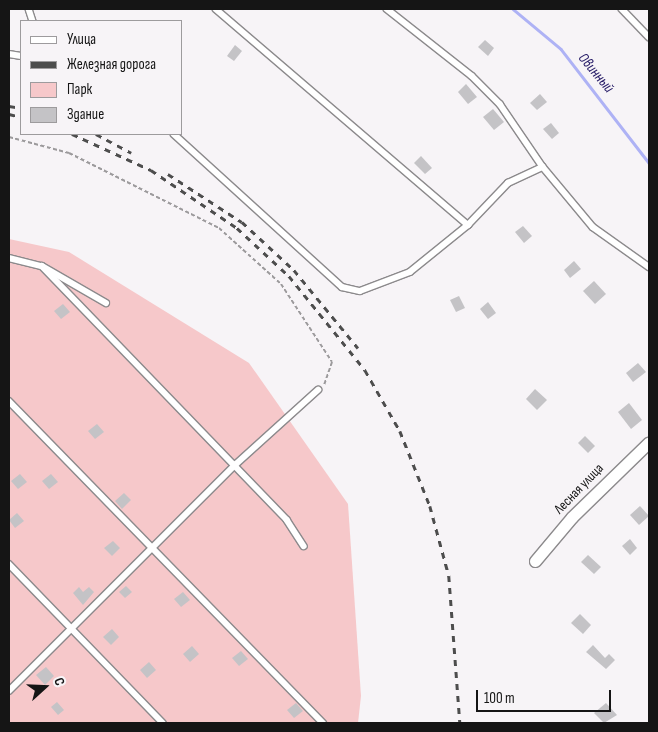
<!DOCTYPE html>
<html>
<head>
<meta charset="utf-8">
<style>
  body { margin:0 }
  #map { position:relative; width:658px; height:732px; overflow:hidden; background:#f7f4f7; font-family:"Sofia Sans Condensed",sans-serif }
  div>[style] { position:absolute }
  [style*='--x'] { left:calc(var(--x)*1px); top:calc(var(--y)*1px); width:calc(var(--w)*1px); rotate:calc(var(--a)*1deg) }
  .green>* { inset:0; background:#f6c8ca }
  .stream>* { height:2.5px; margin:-1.25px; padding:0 1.25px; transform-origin:1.25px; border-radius:1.25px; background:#aeb2f5 }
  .building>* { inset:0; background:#c4c3c6 }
  .path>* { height:2px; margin-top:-1px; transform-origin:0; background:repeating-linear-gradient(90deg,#9c9a9c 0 4px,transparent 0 6.5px) }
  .roads { filter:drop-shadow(1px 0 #8c8a8c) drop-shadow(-1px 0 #8c8a8c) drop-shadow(0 1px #8c8a8c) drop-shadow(0 -1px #8c8a8c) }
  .service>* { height:5.5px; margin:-2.75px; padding:0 2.75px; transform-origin:2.75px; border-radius:2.75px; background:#fff }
  .minor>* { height:11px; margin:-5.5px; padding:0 5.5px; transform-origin:5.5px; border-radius:5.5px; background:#fff }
  .rail>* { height:2.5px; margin-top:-1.25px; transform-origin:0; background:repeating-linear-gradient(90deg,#4d4d4d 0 6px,transparent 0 12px) }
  span { translate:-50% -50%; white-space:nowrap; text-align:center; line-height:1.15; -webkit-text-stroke:4px #f7f4f7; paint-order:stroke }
  .street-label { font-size:14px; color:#151515 }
  .water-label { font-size:15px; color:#251a66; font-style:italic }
  .frame { position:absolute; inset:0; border:10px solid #151515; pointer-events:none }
  .legend { position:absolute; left:20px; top:20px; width:162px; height:115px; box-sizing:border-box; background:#f7f4f7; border:1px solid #9d9b9d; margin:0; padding:6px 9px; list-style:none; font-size:15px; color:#151515 }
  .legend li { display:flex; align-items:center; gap:10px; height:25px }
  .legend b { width:25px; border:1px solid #9d9b9d }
  .north { position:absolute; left:20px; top:662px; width:50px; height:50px; -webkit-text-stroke:4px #f7f4f7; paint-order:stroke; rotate:70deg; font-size:14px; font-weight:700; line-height:20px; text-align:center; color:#151515 }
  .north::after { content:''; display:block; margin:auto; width:18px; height:22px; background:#151515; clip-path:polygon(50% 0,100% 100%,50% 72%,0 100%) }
  .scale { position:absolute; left:476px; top:690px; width:135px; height:22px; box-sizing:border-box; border:2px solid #151515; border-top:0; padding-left:6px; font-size:15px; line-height:18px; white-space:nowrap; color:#151515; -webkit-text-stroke:4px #f7f4f7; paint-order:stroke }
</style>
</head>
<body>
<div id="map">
  <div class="green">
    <div style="clip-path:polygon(9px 239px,69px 252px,249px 363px,348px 504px,361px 696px,358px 723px,9px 723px)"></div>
  </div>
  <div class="stream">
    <div style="--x:513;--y:9;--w:62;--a:39.8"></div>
    <div style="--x:561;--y:49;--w:144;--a:52.3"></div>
  </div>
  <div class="building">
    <div style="clip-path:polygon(485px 40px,494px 48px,488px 56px,478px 47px)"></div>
    <div style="clip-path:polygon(235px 45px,242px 51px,234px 61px,227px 56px)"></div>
    <div style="clip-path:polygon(466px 84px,477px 97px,468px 104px,458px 92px)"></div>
    <div style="clip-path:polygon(540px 94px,547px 102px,537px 110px,530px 103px)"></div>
    <div style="clip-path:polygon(493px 109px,504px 122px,494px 130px,483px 117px)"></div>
    <div style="clip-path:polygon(551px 123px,559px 133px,552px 139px,543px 129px)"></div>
    <div style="clip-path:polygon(421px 156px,432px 168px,425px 174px,414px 163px)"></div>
    <div style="clip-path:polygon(523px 226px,532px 236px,524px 243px,515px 232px)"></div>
    <div style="clip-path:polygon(574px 261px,581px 269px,570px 278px,564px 270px)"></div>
    <div style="clip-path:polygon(594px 281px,606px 294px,595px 304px,583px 291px)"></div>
    <div style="clip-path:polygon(459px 296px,465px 308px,456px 312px,450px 300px)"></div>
    <div style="clip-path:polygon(488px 302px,496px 313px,488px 319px,480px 309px)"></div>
    <div style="clip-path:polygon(63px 304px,70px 312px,61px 319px,54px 311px)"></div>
    <div style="clip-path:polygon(638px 363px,646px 372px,633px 382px,626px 373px)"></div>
    <div style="clip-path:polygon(535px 389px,547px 400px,537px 410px,526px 399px)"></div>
    <div style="clip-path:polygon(629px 403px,642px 420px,631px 429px,618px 412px)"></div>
    <div style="clip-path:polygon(97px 424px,104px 432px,95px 439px,88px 431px)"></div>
    <div style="clip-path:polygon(585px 436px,595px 446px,588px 453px,578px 443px)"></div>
    <div style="clip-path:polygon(20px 474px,27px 482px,18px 489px,11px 481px)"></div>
    <div style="clip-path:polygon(51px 474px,58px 482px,49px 489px,42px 481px)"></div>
    <div style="clip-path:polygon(124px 493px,131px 500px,122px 509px,115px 501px)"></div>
    <div style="clip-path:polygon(640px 506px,649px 516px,639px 525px,630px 515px)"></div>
    <div style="clip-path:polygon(17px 513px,24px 521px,15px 528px,9px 520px)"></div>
    <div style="clip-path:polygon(630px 539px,637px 548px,630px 555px,622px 546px)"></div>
    <div style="clip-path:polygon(113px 541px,120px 548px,112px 556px,104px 548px)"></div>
    <div style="clip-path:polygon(588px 555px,601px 567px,594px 574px,581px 562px)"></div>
    <div style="clip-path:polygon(126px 586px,132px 592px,125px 598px,119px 592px)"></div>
    <div style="clip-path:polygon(79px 587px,83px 592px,89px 587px,94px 592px,83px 605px,73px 593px)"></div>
    <div style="clip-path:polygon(183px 592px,190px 600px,181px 607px,174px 599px)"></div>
    <div style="clip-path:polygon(580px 614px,591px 625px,583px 634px,571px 623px)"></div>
    <div style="clip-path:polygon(112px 629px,119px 637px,111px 645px,103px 637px)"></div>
    <div style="clip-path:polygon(593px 645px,605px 658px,609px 654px,615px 660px,606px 669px,586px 652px)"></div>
    <div style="clip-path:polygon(192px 646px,199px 654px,190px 662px,183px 654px)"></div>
    <div style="clip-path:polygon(241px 651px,248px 659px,239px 666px,232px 658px)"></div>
    <div style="clip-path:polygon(149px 662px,156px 670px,147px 678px,140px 670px)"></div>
    <div style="clip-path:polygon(46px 667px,54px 676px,45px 685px,36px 675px)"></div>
    <div style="clip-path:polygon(57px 702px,64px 710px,58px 715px,51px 707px)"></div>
    <div style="clip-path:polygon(296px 703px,303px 711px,294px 718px,287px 710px)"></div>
    <div style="clip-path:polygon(606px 703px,617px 715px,604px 723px,594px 713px)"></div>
  </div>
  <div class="path">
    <div style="--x:9;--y:137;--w:62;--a:14.9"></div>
    <div style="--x:69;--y:153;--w:168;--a:26.6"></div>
    <div style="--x:219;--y:228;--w:84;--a:42.1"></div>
    <div style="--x:281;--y:284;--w:93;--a:56.8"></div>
    <div style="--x:332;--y:362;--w:24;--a:109"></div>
  </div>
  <div class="roads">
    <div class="service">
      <div style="--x:29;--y:9;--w:13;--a:72"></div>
      <div style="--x:216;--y:9;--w:332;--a:40.6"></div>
      <div style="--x:387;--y:9;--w:108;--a:38.2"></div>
      <div style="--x:472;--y:76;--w:40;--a:45"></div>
      <div style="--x:500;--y:104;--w:76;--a:55.7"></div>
      <div style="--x:622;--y:9;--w:39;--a:46"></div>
      <div style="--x:9;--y:54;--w:12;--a:9"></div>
      <div style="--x:174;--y:134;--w:227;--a:42.3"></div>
      <div style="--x:342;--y:287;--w:18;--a:13"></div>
      <div style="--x:360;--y:291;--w:53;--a:-20.8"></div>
      <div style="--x:410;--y:272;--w:75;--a:-39"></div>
      <div style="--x:468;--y:225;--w:58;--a:-46.4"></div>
      <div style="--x:508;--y:183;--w:38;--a:-25"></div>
      <div style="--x:543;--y:167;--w:78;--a:50.2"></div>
      <div style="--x:593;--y:227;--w:69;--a:35.5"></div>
      <div style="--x:9;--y:258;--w:34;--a:14"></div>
      <div style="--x:42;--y:266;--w:74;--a:30"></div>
      <div style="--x:42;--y:266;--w:353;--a:46"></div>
      <div style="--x:287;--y:520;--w:31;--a:57"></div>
      <div style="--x:9;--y:401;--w:450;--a:45.7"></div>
      <div style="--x:9;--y:564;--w:221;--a:45.9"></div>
      <div style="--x:9;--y:691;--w:320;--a:-45"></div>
      <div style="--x:235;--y:465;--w:112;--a:-42.1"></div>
    </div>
    <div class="minor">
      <div style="--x:535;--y:561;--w:57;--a:-49.9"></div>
      <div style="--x:572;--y:517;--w:107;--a:-44.2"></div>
    </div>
  </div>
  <div class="rail">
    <div style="--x:9;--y:106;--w:12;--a:9"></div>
    <div style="--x:9;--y:114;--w:12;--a:14"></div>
    <div style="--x:72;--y:134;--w:87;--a:24.5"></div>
    <div style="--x:151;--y:170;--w:104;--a:34"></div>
    <div style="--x:237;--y:228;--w:71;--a:42.7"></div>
    <div style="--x:289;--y:276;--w:121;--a:51"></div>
    <div style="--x:365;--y:370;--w:70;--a:60.2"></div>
    <div style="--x:400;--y:431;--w:81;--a:68.2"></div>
    <div style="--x:430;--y:506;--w:73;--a:74.8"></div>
    <div style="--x:449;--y:576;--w:147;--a:85.7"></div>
    <div style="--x:96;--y:134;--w:40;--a:28"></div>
    <div style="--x:168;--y:174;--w:88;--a:33"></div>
    <div style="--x:242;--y:222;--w:71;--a:42.7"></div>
    <div style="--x:294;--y:270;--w:101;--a:50.6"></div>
  </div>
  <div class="street-label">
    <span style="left:579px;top:489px;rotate:-46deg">Лесная улица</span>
  </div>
  <div class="water-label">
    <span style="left:596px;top:73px;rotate:50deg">Овинный</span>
  </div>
  <div class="frame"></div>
  <ul class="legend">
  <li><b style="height:6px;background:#fff"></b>Улица</li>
  <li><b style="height:6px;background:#4d4d4d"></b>Железная дорога</li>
  <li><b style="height:14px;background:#f6c8ca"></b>Парк</li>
  <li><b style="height:14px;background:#c4c3c6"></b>Здание</li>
  </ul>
  <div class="north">С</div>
  <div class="scale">100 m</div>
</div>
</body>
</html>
